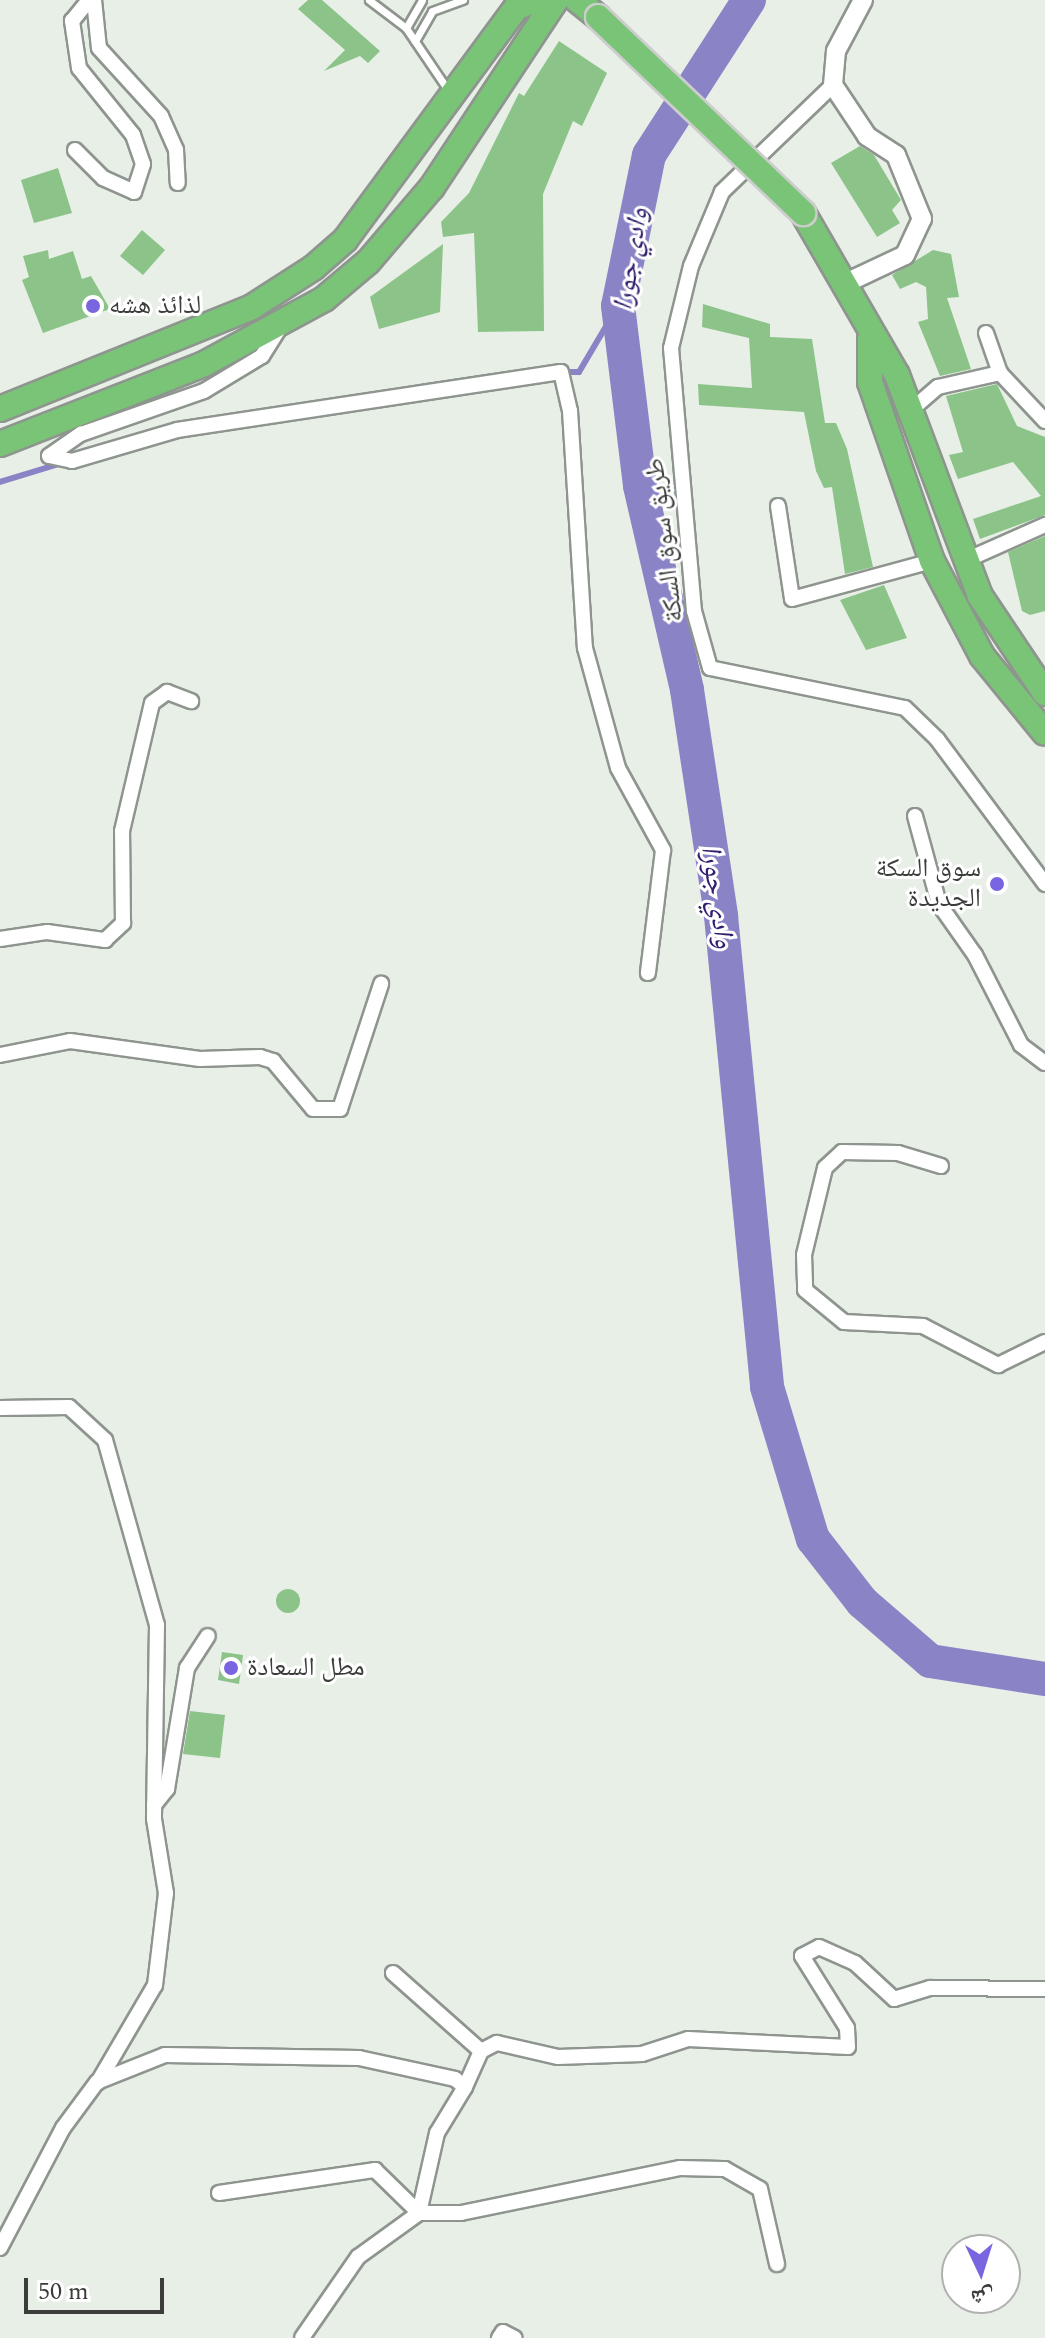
<!DOCTYPE html>
<html>
<head>
<meta charset="utf-8">
<style>
  body { margin:0 }
  #map { position:relative; width:1045px; height:2338px; overflow:hidden; background:#e8efe7; font-family:Spectral,"Noto Naskh Arabic",serif }
  div>[style] { position:absolute }
  [style*='--x'] { left:calc(var(--x)*1px); top:calc(var(--y)*1px); width:calc(var(--w)*1px); rotate:calc(var(--a)*1deg) }
  .stream>* { height:6px; margin:-3px; padding:0 3px; transform-origin:3px; border-radius:3px; background:#8a84c7 }
  .river>* { height:34px; margin:-17px; padding:0 17px; transform-origin:17px; border-radius:17px; background:#8a84c7 }
  .building>* { inset:0; background:#8cc389 }
  .round { border-radius:50% }
  .roads { filter:drop-shadow(2px 0 #8e958e) drop-shadow(-2px 0 #8e958e) drop-shadow(0 2px #8e958e) drop-shadow(0 -2px #8e958e) }
  .service>* { height:7px; margin:-3.5px; padding:0 3.5px; transform-origin:3.5px; border-radius:3.5px; background:#fff }
  .minor>* { height:14px; margin:-7px; padding:0 7px; transform-origin:7px; border-radius:7px; background:#fff }
  .tertiary>* { height:18px; margin:-9px; padding:0 9px; transform-origin:9px; border-radius:9px; background:#fff }
  .trunk>* { height:24px; margin:-12px; padding:0 12px; transform-origin:12px; border-radius:12px; background:#7ac478 }
  .bridges { filter:drop-shadow(2px 0 #cccdcc) drop-shadow(-2px 0 #cccdcc) drop-shadow(0 2px #cccdcc) drop-shadow(0 -2px #cccdcc) }
  .trunk-bridge>* { height:24px; margin:-12px; padding:0 12px; transform-origin:12px; border-radius:12px; background:#7ac478 }
  .dots>* { width:22px; height:22px; translate:-50% -50%; box-sizing:border-box; border:4px solid #fff; border-radius:50% }
  span { translate:-50% -50%; white-space:nowrap; text-align:center; line-height:1.15; -webkit-text-stroke:6px #fff; paint-order:stroke }
  .poi-label { font-size:26px; color:#3a3d3a }
  .left { translate:0 -50%; text-align:left }
  .right { translate:-100% -50%; text-align:right }
  .street-label { font-size:26px; color:#3a3d3a }
  .water-label { font-size:28px; color:#301d6c; font-style:italic }
  .north { position:absolute; left:941px; top:2234px; width:80px; height:80px; box-sizing:border-box; background:#fff; border:2px solid #b0b1b0; border-radius:50%; rotate:176deg; font-size:22px; font-weight:700; line-height:32px; text-align:center; color:#3a3d3a }
  .north::after { content:''; display:block; margin:auto; width:28px; height:36px; background:#7965e0; clip-path:polygon(50% 0,100% 100%,50% 72%,0 100%) }
  .scale { position:absolute; left:24px; top:2278px; width:140px; height:36px; box-sizing:border-box; border:4px solid #3a3d3a; border-top:0; padding-left:10px; font-size:24px; line-height:28px; white-space:nowrap; color:#3a3d3a; -webkit-text-stroke:6px #fff; paint-order:stroke }
</style>
</head>
<body>
<div id="map">
  <div class="stream">
    <div style="--x:562;--y:372;--w:17;--a:0"></div>
    <div style="--x:579;--y:372;--w:77;--a:-59.4"></div>
    <div style="--x:420;--y:387;--w:88;--a:-8.5"></div>
    <div style="--x:0;--y:482;--w:65;--a:-17"></div>
  </div>
  <div class="river">
    <div style="--x:749;--y:0;--w:184;--a:122.8"></div>
    <div style="--x:649;--y:155;--w:154;--a:101.6"></div>
    <div style="--x:618;--y:306;--w:181;--a:83"></div>
    <div style="--x:640;--y:486;--w:209;--a:77"></div>
    <div style="--x:687;--y:690;--w:229;--a:81.4"></div>
    <div style="--x:721;--y:916;--w:473;--a:84.4"></div>
    <div style="--x:767;--y:1387;--w:159;--a:73.2"></div>
    <div style="--x:813;--y:1539;--w:80;--a:52.1"></div>
    <div style="--x:862;--y:1602;--w:90;--a:40.9"></div>
    <div style="--x:930;--y:1661;--w:116;--a:8.9"></div>
  </div>
  <div class="building">
    <div style="clip-path:polygon(308px 0,322px 0,380px 51px,368px 63px,360px 56px,324px 71px,345px 50px,298px 9px)"></div>
    <div style="clip-path:polygon(559px 41px,607px 73px,582px 126px,573px 121px,543px 194px,544px 331px,478px 332px,474px 233px,443px 237px,441px 222px,469px 193px,519px 93px,524px 96px)"></div>
    <div style="clip-path:polygon(860px 146px,874px 155px,901px 200px,892px 210px,900px 223px,877px 237px,831px 163px)"></div>
    <div style="clip-path:polygon(58px 168px,72px 213px,34px 223px,21px 180px)"></div>
    <div style="clip-path:polygon(142px 230px,165px 250px,143px 275px,120px 256px)"></div>
    <div style="clip-path:polygon(443px 244px,440px 312px,379px 329px,370px 297px)"></div>
    <div style="clip-path:polygon(48px 250px,49px 259px,73px 251px,82px 279px,91px 276px,110px 309px,43px 333px,22px 280px,29px 277px,23px 256px)"></div>
    <div style="clip-path:polygon(933px 250px,951px 254px,959px 297px,947px 298px,971px 369px,940px 376px,918px 322px,928px 319px,926px 287px,916px 282px,900px 289px,892px 275px)"></div>
    <div style="clip-path:polygon(703px 304px,770px 324px,770px 337px,812px 339px,825px 423px,836px 423px,847px 449px,873px 567px,845px 574px,832px 487px,824px 488px,816px 471px,804px 412px,699px 405px,698px 384px,752px 388px,749px 338px,702px 327px)"></div>
    <div style="clip-path:polygon(997px 384px,1017px 426px,1045px 437px,1045px 515px,980px 539px,973px 519px,1041px 496px,1013px 462px,958px 479px,949px 455px,963px 452px,946px 396px)"></div>
    <div style="clip-path:polygon(1045px 536px,1045px 611px,1030px 615px,1022px 611px,1008px 552px)"></div>
    <div style="clip-path:polygon(884px 585px,907px 638px,866px 650px,840px 600px)"></div>
    <div class="round" style="left:276px;top:1589px;width:24px;height:24px"></div>
    <div style="clip-path:polygon(222px 1652px,243px 1655px,239px 1684px,218px 1680px)"></div>
    <div style="clip-path:polygon(190px 1711px,225px 1715px,220px 1758px,183px 1754px)"></div>
  </div>
  <div class="roads">
    <div class="service">
      <div style="--x:369;--y:0;--w:46;--a:37.1"></div>
      <div style="--x:406;--y:28;--w:78;--a:55.9"></div>
      <div style="--x:406;--y:28;--w:32;--a:-60"></div>
      <div style="--x:415;--y:41;--w:34;--a:-60"></div>
      <div style="--x:432;--y:11;--w:33;--a:-20"></div>
    </div>
    <div class="minor">
      <div style="--x:94;--y:0;--w:48;--a:84.1"></div>
      <div style="--x:99;--y:48;--w:92;--a:47.6"></div>
      <div style="--x:161;--y:116;--w:37;--a:66"></div>
      <div style="--x:176;--y:150;--w:33;--a:87"></div>
      <div style="--x:833;--y:85;--w:154;--a:136.1"></div>
      <div style="--x:722;--y:192;--w:80;--a:112.7"></div>
      <div style="--x:691;--y:266;--w:84;--a:103.7"></div>
      <div style="--x:671;--y:348;--w:264;--a:85"></div>
      <div style="--x:694;--y:611;--w:59;--a:74.3"></div>
      <div style="--x:710;--y:668;--w:199;--a:11.6"></div>
      <div style="--x:905;--y:708;--w:45;--a:44.1"></div>
      <div style="--x:937;--y:739;--w:181;--a:53.3"></div>
      <div style="--x:75;--y:150;--w:40;--a:45"></div>
      <div style="--x:103;--y:178;--w:34;--a:24"></div>
      <div style="--x:134;--y:192;--w:29;--a:-72"></div>
      <div style="--x:143;--y:164;--w:31;--a:-109"></div>
      <div style="--x:133;--y:135;--w:86;--a:-128.9"></div>
      <div style="--x:79;--y:68;--w:48;--a:-98.5"></div>
      <div style="--x:72;--y:21;--w:27;--a:-51"></div>
      <div style="--x:986;--y:333;--w:42;--a:70.7"></div>
      <div style="--x:910;--y:411;--w:37;--a:-41"></div>
      <div style="--x:938;--y:387;--w:64;--a:-12.7"></div>
      <div style="--x:1000;--y:373;--w:66;--a:46.8"></div>
      <div style="--x:49;--y:456;--w:24;--a:12"></div>
      <div style="--x:72;--y:461;--w:109;--a:-16.4"></div>
      <div style="--x:177;--y:430;--w:388;--a:-8.6"></div>
      <div style="--x:561;--y:372;--w:40;--a:77"></div>
      <div style="--x:570;--y:411;--w:237;--a:86.4"></div>
      <div style="--x:585;--y:648;--w:124;--a:74.6"></div>
      <div style="--x:618;--y:768;--w:94;--a:61.2"></div>
      <div style="--x:663;--y:850;--w:124;--a:97"></div>
      <div style="--x:49;--y:456;--w:39;--a:-35"></div>
      <div style="--x:81;--y:434;--w:130;--a:-19.3"></div>
      <div style="--x:204;--y:391;--w:68;--a:-31.1"></div>
      <div style="--x:262;--y:356;--w:34;--a:-58"></div>
      <div style="--x:778;--y:506;--w:94;--a:81.4"></div>
      <div style="--x:792;--y:599;--w:145;--a:-15.2"></div>
      <div style="--x:964;--y:561;--w:89;--a:-24"></div>
      <div style="--x:915;--y:816;--w:91;--a:74.7"></div>
      <div style="--x:939;--y:904;--w:62;--a:54.8"></div>
      <div style="--x:975;--y:955;--w:101;--a:62.9"></div>
      <div style="--x:1021;--y:1045;--w:30;--a:37"></div>
      <div style="--x:0;--y:939;--w:48;--a:-8.5"></div>
      <div style="--x:47;--y:932;--w:59;--a:7.9"></div>
      <div style="--x:105;--y:940;--w:25;--a:-43"></div>
      <div style="--x:123;--y:923;--w:92;--a:-90.6"></div>
      <div style="--x:122;--y:831;--w:131;--a:-76.8"></div>
      <div style="--x:152;--y:703;--w:19;--a:-36"></div>
      <div style="--x:167;--y:692;--w:26;--a:21"></div>
      <div style="--x:0;--y:1055;--w:71;--a:-11.3"></div>
      <div style="--x:70;--y:1041;--w:131;--a:7.9"></div>
      <div style="--x:200;--y:1059;--w:60;--a:-1.9"></div>
      <div style="--x:260;--y:1057;--w:14;--a:17"></div>
      <div style="--x:273;--y:1061;--w:62;--a:50.2"></div>
      <div style="--x:313;--y:1109;--w:27;--a:0"></div>
      <div style="--x:340;--y:1109;--w:132;--a:-71.8"></div>
      <div style="--x:941;--y:1166;--w:45;--a:-163.2"></div>
      <div style="--x:898;--y:1153;--w:56;--a:-179"></div>
      <div style="--x:842;--y:1152;--w:23;--a:137"></div>
      <div style="--x:825;--y:1168;--w:89;--a:103.6"></div>
      <div style="--x:804;--y:1255;--w:35;--a:88"></div>
      <div style="--x:805;--y:1290;--w:50;--a:39.4"></div>
      <div style="--x:844;--y:1322;--w:79;--a:2.9"></div>
      <div style="--x:923;--y:1326;--w:85;--a:27.5"></div>
      <div style="--x:998;--y:1365;--w:52;--a:-26.1"></div>
      <div style="--x:0;--y:1408;--w:69;--a:-0.8"></div>
      <div style="--x:69;--y:1407;--w:49;--a:42.5"></div>
      <div style="--x:105;--y:1440;--w:192;--a:74.3"></div>
      <div style="--x:157;--y:1625;--w:194;--a:90.9"></div>
      <div style="--x:154;--y:1819;--w:75;--a:80.8"></div>
      <div style="--x:166;--y:1893;--w:93;--a:96.8"></div>
      <div style="--x:155;--y:1985;--w:113;--a:120.4"></div>
      <div style="--x:154;--y:1805;--w:21;--a:-51"></div>
      <div style="--x:167;--y:1789;--w:123;--a:-80.6"></div>
      <div style="--x:187;--y:1668;--w:38;--a:-57"></div>
      <div style="--x:393;--y:1973;--w:118;--a:41.6"></div>
      <div style="--x:465;--y:2087;--w:39;--a:-66"></div>
      <div style="--x:481;--y:2051;--w:18;--a:-27"></div>
      <div style="--x:497;--y:2043;--w:63;--a:12.9"></div>
      <div style="--x:558;--y:2057;--w:84;--a:-2"></div>
      <div style="--x:642;--y:2054;--w:48;--a:-18.1"></div>
      <div style="--x:688;--y:2039;--w:160;--a:2.9"></div>
      <div style="--x:848;--y:2047;--w:19;--a:-93"></div>
      <div style="--x:847;--y:2028;--w:85;--a:-122"></div>
      <div style="--x:802;--y:1956;--w:19;--a:-28"></div>
      <div style="--x:819;--y:1947;--w:39;--a:24"></div>
      <div style="--x:855;--y:1963;--w:53;--a:42.7"></div>
      <div style="--x:894;--y:1999;--w:38;--a:-17"></div>
      <div style="--x:930;--y:1988;--w:115;--a:0.5"></div>
      <div style="--x:219;--y:2193;--w:158;--a:-8.4"></div>
      <div style="--x:375;--y:2170;--w:62;--a:44.3"></div>
      <div style="--x:419;--y:2213;--w:42;--a:0"></div>
      <div style="--x:461;--y:2213;--w:224;--a:-11.6"></div>
      <div style="--x:680;--y:2168;--w:45;--a:1.3"></div>
      <div style="--x:725;--y:2169;--w:40;--a:29.7"></div>
      <div style="--x:760;--y:2189;--w:77;--a:77.2"></div>
      <div style="--x:0;--y:2248;--w:136;--a:-62.3"></div>
      <div style="--x:63;--y:2128;--w:57;--a:-53.5"></div>
      <div style="--x:97;--y:2082;--w:73;--a:-21.7"></div>
      <div style="--x:165;--y:2055;--w:194;--a:0.9"></div>
      <div style="--x:359;--y:2058;--w:98;--a:12.3"></div>
      <div style="--x:455;--y:2079;--w:13;--a:39"></div>
      <div style="--x:465;--y:2087;--w:54;--a:121.3"></div>
      <div style="--x:437;--y:2133;--w:82;--a:102.7"></div>
      <div style="--x:419;--y:2213;--w:75;--a:144.2"></div>
      <div style="--x:358;--y:2257;--w:98;--a:124.7"></div>
      <div style="--x:499;--y:2338;--w:7;--a:-56"></div>
      <div style="--x:503;--y:2332;--w:13;--a:27"></div>
    </div>
    <div class="tertiary">
      <div style="--x:848;--y:282;--w:63;--a:-25.3"></div>
      <div style="--x:905;--y:255;--w:40;--a:-65"></div>
      <div style="--x:922;--y:219;--w:69;--a:-112.1"></div>
      <div style="--x:896;--y:155;--w:35;--a:-147"></div>
      <div style="--x:867;--y:136;--w:61;--a:-123.7"></div>
      <div style="--x:833;--y:85;--w:34;--a:-85"></div>
      <div style="--x:836;--y:51;--w:58;--a:-62.1"></div>
    </div>
    <div class="trunk">
      <div style="--x:577;--y:0;--w:27;--a:39"></div>
      <div style="--x:803;--y:213;--w:187;--a:59.9"></div>
      <div style="--x:897;--y:375;--w:236;--a:69.4"></div>
      <div style="--x:980;--y:596;--w:117;--a:56.2"></div>
      <div style="--x:870;--y:339;--w:43;--a:90"></div>
      <div style="--x:870;--y:382;--w:189;--a:70.9"></div>
      <div style="--x:932;--y:561;--w:107;--a:62.2"></div>
      <div style="--x:982;--y:656;--w:99;--a:50.7"></div>
      <div style="--x:0;--y:409;--w:272;--a:-22"></div>
      <div style="--x:252;--y:307;--w:72;--a:-32.6"></div>
      <div style="--x:313;--y:268;--w:43;--a:-41.2"></div>
      <div style="--x:345;--y:240;--w:288;--a:-53.6"></div>
      <div style="--x:516;--y:8;--w:21;--a:-23"></div>
      <div style="--x:0;--y:444;--w:219;--a:-21.4"></div>
      <div style="--x:204;--y:364;--w:136;--a:-28.4"></div>
      <div style="--x:324;--y:299;--w:57;--a:-40.1"></div>
      <div style="--x:368;--y:262;--w:99;--a:-49.5"></div>
      <div style="--x:432;--y:187;--w:224;--a:-56.5"></div>
    </div>
  </div>
  <div class="bridges">
    <div class="trunk-bridge">
      <div style="--x:598;--y:17;--w:284;--a:43.7"></div>
    </div>
  </div>
  <div class="dots">
    <div style="left:93px;top:306px;background:#7965e0"></div>
    <div style="left:997px;top:884px;background:#7965e0"></div>
    <div style="left:231px;top:1668px;background:#7965e0"></div>
  </div>
  <div class="poi-label">
    <span class="left" style="left:109px;top:306px">لذائذ هشه</span>
    <span class="right" style="left:981px;top:884px">سوق السكة<br>الجديدة</span>
    <span class="left" style="left:247px;top:1668px">مطل السعادة</span>
  </div>
  <div class="street-label">
    <span style="left:665px;top:540px;rotate:-97deg">طريق سوق السكة</span>
  </div>
  <div class="water-label">
    <span style="left:631px;top:259px;rotate:-81deg">وادي جورا</span>
    <span style="left:717px;top:897px;rotate:82deg">وادي جورا</span>
  </div>
  <div class="north">ش</div>
  <div class="scale">50 m</div>
</div>
</body>
</html>
